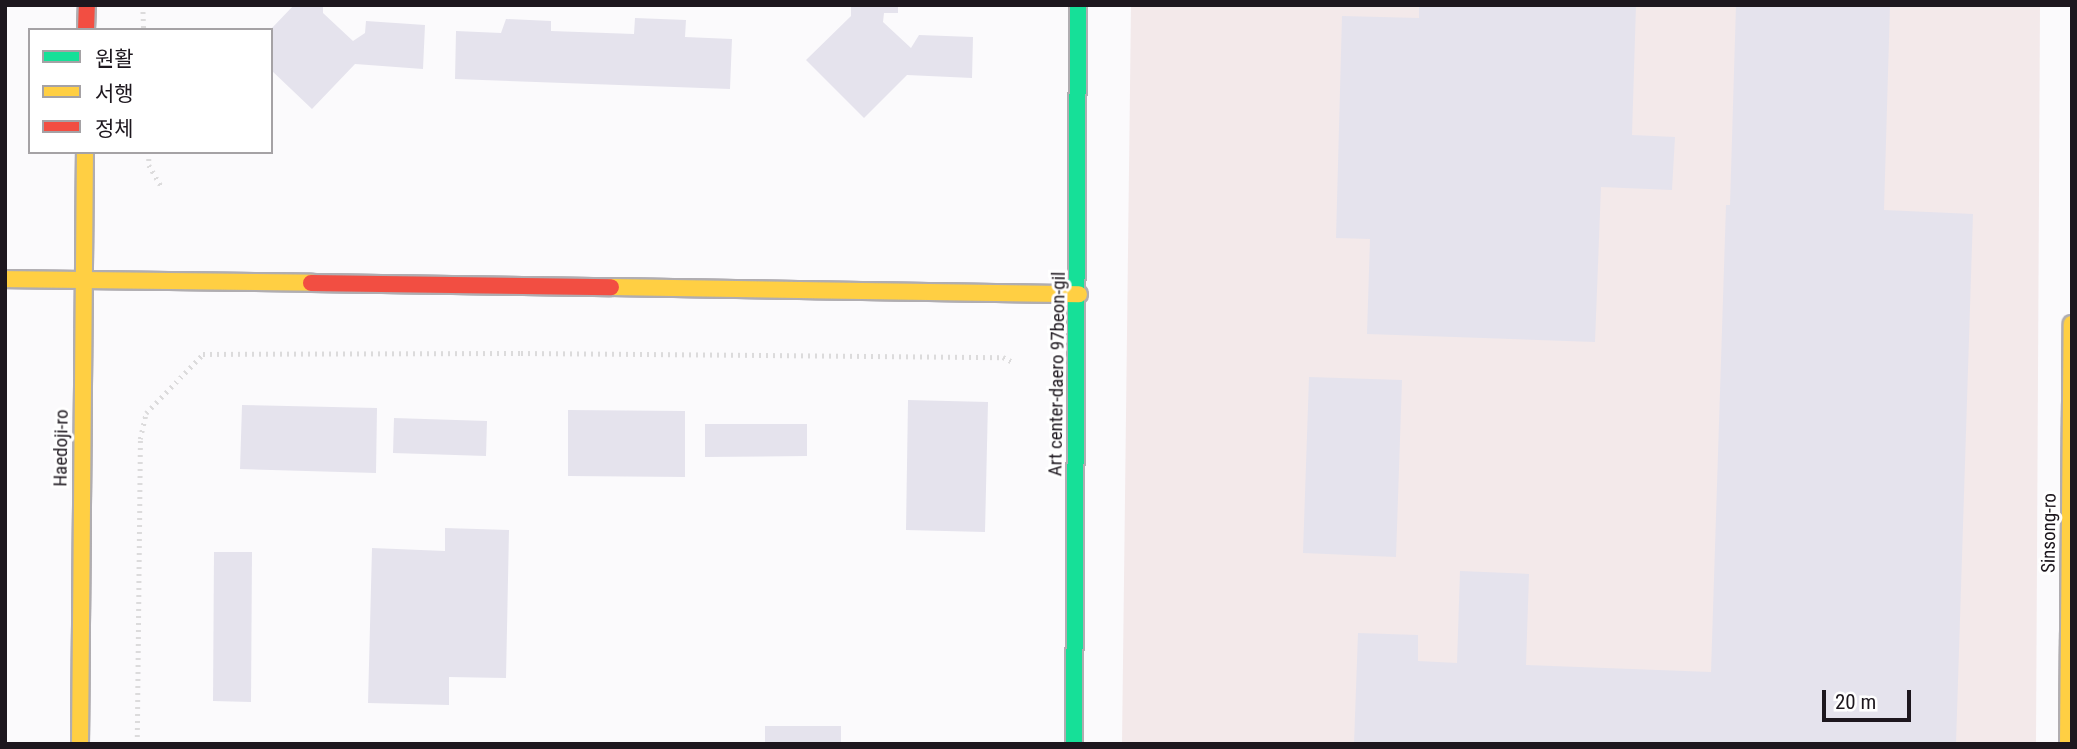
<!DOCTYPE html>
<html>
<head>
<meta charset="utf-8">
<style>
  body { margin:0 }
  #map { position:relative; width:2077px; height:749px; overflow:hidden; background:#fbfafc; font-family:"Roboto Condensed","Noto Sans KR",sans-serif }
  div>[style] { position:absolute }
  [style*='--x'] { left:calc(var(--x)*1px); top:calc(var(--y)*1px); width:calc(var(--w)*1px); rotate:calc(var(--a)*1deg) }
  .education>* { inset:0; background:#f3e9ea }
  .building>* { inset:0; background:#e5e3ed }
  .path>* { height:4.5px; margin-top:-2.25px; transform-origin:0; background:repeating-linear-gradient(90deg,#dcdbdc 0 2px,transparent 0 7px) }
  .roads { filter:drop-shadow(2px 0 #b0adb1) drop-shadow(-2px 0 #b0adb1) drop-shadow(0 2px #b0adb1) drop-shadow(0 -2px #b0adb1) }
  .fast>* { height:16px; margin:-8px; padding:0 8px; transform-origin:8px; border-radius:8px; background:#16e098 }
  .slow>* { height:16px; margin:-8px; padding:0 8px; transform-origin:8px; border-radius:8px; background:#ffcf43 }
  .jam>* { height:16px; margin:-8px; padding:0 8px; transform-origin:8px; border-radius:8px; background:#f24e42 }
  span { translate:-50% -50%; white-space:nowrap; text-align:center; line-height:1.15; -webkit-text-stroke:6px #fff; paint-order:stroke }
  .street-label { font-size:19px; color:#1d171e }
  .frame { position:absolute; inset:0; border:7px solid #1d171e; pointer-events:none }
  .legend { position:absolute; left:28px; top:28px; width:245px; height:126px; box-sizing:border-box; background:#fff; border:2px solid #a5a2a5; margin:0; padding:9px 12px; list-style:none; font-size:21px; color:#1d171e }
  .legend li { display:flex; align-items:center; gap:14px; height:35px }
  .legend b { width:35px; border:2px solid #a5a2a5 }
  .scale { position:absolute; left:1822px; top:690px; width:89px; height:32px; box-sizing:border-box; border:4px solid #1d171e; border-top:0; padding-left:9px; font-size:21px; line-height:24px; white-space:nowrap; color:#1d171e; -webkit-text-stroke:5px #fff; paint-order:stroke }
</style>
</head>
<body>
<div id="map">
  <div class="education">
    <div style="clip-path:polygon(1131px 5px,2040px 5px,2036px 744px,1122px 744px)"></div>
  </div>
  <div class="building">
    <div style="clip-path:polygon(294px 5px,323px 5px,323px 13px,353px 41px,365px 33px,366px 21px,425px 25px,423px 69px,355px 64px,312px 109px,271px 70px,271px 29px)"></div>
    <div style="clip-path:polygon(851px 5px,898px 5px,898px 13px,884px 13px,883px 22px,911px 48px,919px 35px,973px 37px,972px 78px,907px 75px,864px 118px,806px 60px,851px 16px)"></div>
    <div style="clip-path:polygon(1419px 5px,1636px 5px,1632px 135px,1675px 137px,1672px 190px,1601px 187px,1595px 342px,1367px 334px,1370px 239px,1336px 238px,1342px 16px,1419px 18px)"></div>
    <div style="clip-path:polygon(1736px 5px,1890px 5px,1884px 210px,1973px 214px,1956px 744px,1354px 744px,1358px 633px,1418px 635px,1418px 661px,1457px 663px,1460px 571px,1529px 574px,1526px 665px,1711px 672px,1726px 205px,1730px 205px)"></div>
    <div style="clip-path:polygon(635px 18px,686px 20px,685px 37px,732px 39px,730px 89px,455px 79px,456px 31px,501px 33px,506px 19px,551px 21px,551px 31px,634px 34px)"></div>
    <div style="clip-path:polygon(1309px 377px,1402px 380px,1396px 557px,1303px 553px)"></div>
    <div style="clip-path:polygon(908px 400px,988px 402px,985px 532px,906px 530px)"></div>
    <div style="clip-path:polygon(242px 405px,377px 408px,376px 473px,240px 469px)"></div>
    <div style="clip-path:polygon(568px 410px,685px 411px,685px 477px,568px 476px)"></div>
    <div style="clip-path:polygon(394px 418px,487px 421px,486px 456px,393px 453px)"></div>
    <div style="clip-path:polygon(705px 424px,807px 424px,807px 456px,705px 457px)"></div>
    <div style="clip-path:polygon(445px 528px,509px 530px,506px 678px,449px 677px,449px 705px,368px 703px,372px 548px,445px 551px)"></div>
    <div style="clip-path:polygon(214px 552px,252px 552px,251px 702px,213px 701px)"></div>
    <div style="clip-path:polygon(765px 726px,841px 726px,841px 744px,765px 744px)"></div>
  </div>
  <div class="path">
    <div style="--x:143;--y:5;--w:25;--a:88"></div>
    <div style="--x:149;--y:152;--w:13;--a:90"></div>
    <div style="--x:149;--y:165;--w:24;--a:60"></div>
    <div style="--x:137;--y:744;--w:305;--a:-89.4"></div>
    <div style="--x:140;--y:439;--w:27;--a:-77"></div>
    <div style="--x:146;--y:413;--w:82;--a:-46"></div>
    <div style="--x:203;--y:354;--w:318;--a:-0.2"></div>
    <div style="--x:521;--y:353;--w:482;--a:0.5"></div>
    <div style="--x:1003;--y:357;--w:11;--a:27"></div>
  </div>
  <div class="roads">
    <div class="fast">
      <div style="--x:1074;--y:744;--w:739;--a:-89.69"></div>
    </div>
    <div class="slow">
      <div style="--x:5;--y:279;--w:306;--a:0.7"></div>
      <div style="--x:611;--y:287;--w:468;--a:0.9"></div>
      <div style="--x:80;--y:744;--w:592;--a:-89.52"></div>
      <div style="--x:2068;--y:744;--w:420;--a:-89.5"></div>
    </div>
    <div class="jam">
      <div style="--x:86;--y:30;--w:25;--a:-88"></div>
      <div style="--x:311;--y:283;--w:300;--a:0.8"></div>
    </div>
  </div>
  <div class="street-label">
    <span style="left:1057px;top:374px;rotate:-89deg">Art center-daero 97beon-gil</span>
    <span style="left:61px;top:448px;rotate:-89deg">Haedoji-ro</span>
    <span style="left:2049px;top:533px;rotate:-89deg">Sinsong-ro</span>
  </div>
  <div class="frame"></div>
  <ul class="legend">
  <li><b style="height:9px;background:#16e098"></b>원활</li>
  <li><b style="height:9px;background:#ffcf43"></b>서행</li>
  <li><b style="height:9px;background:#f24e42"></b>정체</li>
  </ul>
  <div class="scale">20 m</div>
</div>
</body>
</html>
